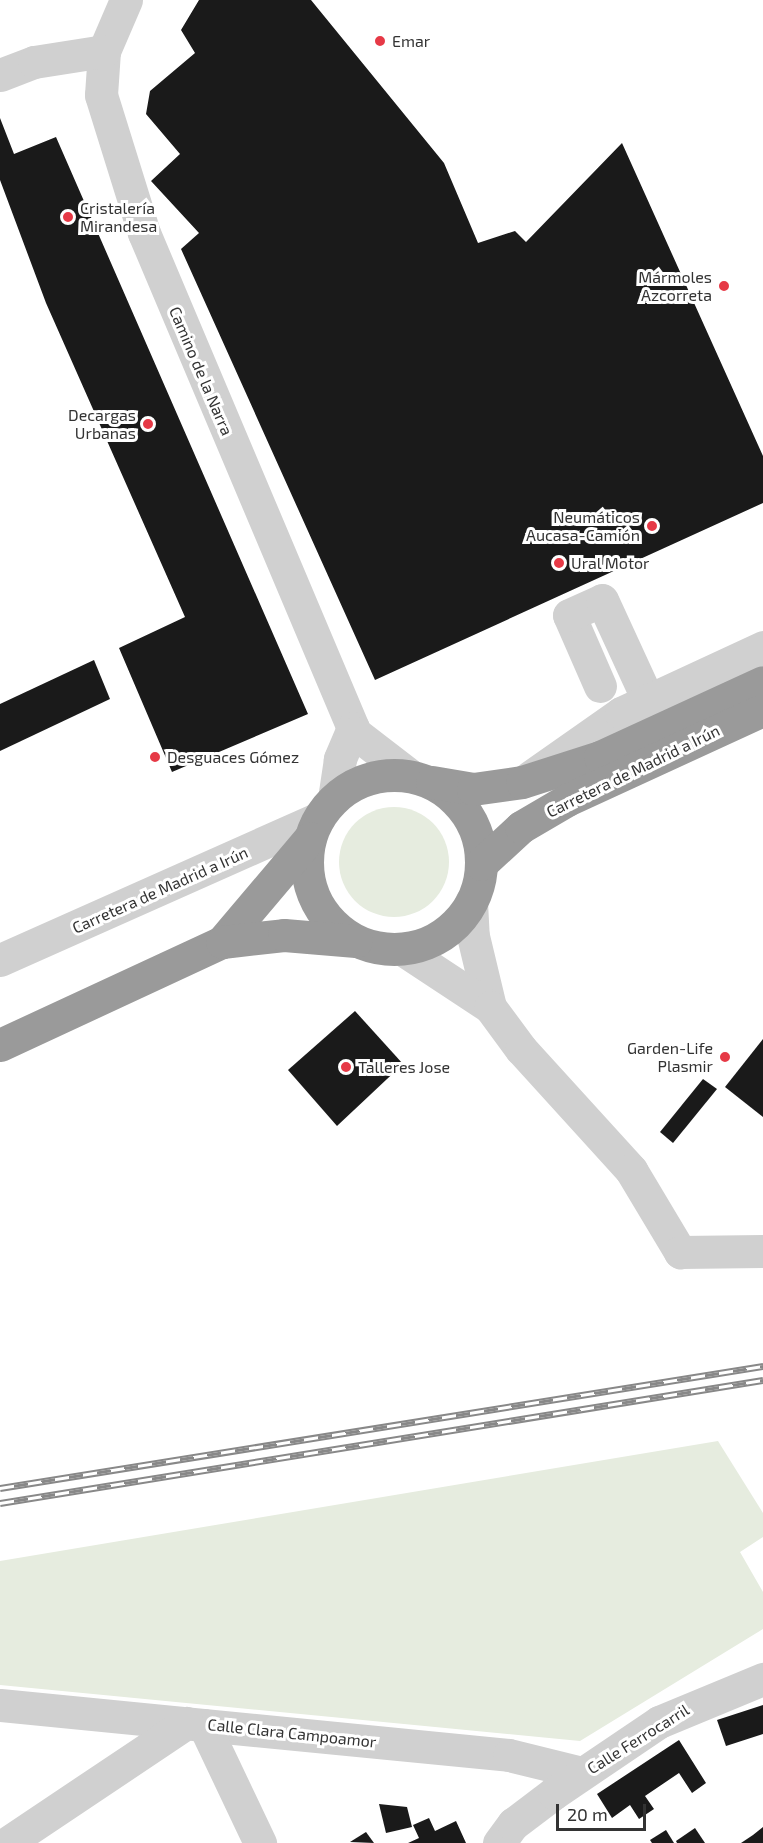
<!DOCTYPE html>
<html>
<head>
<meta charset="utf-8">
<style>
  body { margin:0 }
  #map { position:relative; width:763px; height:1843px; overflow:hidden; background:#fff; font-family:"Exo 2",sans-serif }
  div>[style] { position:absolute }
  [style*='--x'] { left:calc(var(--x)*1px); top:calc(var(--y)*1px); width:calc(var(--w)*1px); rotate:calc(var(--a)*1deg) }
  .green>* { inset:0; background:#e6ecdf }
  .round { border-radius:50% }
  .building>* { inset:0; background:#1a1a1a }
  .minor>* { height:33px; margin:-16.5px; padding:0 16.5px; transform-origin:16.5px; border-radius:16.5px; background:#d0d0d0 }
  .highway>* { height:33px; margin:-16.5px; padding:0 16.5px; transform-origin:16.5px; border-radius:16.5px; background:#9a9a9a }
  .highway>.ring { margin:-16.5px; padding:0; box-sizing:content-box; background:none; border:33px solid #9a9a9a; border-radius:50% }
  .rail>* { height:7px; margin-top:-3.5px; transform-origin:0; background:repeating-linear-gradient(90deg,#fff 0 14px,#888 0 28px); box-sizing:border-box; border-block:2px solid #888 }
  .dots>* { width:16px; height:16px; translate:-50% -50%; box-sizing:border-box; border:3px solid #fff; border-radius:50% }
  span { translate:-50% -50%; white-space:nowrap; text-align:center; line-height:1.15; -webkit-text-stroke:6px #fff; paint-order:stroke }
  .poi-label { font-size:16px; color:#333 }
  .left { translate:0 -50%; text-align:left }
  .right { translate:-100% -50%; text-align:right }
  .street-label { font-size:16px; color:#333 }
  .scale { position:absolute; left:556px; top:1804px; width:90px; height:27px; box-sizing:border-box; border:3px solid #333; border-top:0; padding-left:8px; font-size:18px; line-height:21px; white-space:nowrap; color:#333; -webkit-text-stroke:4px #fff; paint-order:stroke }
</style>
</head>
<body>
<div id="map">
  <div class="green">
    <div class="round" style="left:339px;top:807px;width:110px;height:110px"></div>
    <div style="clip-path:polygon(718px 1441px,763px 1513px,763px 1537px,740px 1552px,763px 1592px,763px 1629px,580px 1741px,0 1685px,0 1561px)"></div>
  </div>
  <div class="building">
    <div style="clip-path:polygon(199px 0,311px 0,444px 163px,478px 243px,515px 231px,526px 242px,622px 143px,763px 456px,763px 503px,375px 680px,181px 249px,199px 233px,151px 181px,180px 154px,146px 114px,150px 91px,195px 53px,181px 30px)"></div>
    <div style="clip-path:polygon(0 118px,14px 154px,56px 137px,308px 714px,172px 772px,119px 648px,185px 617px,46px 303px,0 180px)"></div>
    <div style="clip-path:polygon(94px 660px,110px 699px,0 751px,0 704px)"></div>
    <div style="clip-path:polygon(355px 1011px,403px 1064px,337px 1126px,288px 1070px)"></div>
    <div style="clip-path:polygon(763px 1039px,763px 1117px,725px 1087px)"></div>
    <div style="clip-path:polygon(703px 1079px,717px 1089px,673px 1143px,660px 1132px)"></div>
    <div style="clip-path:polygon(763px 1705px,763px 1734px,726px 1746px,717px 1720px)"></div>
    <div style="clip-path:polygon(679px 1740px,706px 1783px,692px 1793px,679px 1773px,645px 1796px,654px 1809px,639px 1819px,630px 1805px,612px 1818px,597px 1794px)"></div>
    <div style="clip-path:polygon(379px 1804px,407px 1807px,412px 1827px,386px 1833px)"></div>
    <div style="clip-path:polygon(429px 1818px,435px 1831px,456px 1821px,466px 1843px,408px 1843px,419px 1838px,413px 1825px)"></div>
    <div style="clip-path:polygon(763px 1827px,763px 1843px,741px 1843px,753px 1835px)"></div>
    <div style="clip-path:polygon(695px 1828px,705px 1843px,677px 1843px,676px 1841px)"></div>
    <div style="clip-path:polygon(666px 1830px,674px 1843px,652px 1843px,650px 1840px)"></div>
    <div style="clip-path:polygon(366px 1832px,374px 1843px,350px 1842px)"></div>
  </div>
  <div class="minor">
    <div style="--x:126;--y:0;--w:56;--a:113.3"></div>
    <div style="--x:104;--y:51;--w:44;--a:93.9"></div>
    <div style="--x:101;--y:95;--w:145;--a:72.7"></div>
    <div style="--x:144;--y:233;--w:537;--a:67.11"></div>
    <div style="--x:353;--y:728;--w:34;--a:113"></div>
    <div style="--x:340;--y:759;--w:40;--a:98.5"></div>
    <div style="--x:0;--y:75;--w:36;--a:-21"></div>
    <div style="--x:34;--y:62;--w:71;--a:-8.9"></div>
    <div style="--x:600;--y:686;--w:77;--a:-113.6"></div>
    <div style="--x:569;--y:615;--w:36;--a:-24"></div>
    <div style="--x:602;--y:600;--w:110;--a:65.3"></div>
    <div style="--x:355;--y:733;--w:66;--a:37.6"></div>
    <div style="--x:530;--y:777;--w:111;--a:-35.1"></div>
    <div style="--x:621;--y:713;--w:157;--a:-24.9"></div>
    <div style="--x:471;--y:902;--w:34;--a:87"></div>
    <div style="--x:473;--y:936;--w:73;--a:76.5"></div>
    <div style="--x:402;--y:949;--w:105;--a:33.4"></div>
    <div style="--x:490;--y:1007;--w:52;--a:53.6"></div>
    <div style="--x:521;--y:1049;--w:164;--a:47.7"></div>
    <div style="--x:631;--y:1170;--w:96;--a:59.1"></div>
    <div style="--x:680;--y:1252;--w:83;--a:-0.7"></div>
    <div style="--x:0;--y:960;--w:349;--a:-24"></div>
    <div style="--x:0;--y:1705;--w:511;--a:5.61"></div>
    <div style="--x:509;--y:1755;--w:75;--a:13.9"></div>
    <div style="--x:204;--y:1725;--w:131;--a:64.6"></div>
    <div style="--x:7;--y:1843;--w:216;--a:-33.8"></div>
    <div style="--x:499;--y:1843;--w:24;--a:-54"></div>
    <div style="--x:513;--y:1824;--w:51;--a:-37.1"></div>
    <div style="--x:554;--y:1793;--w:127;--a:-34.1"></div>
    <div style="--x:659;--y:1722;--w:113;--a:-22.5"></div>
  </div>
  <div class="highway">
    <div class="ring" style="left:307px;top:775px;width:141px;height:141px"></div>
    <div style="--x:432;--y:782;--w:42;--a:9.7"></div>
    <div style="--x:473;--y:789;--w:49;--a:-8.1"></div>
    <div style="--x:522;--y:782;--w:82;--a:-17.8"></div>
    <div style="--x:600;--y:757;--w:179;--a:-24.7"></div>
    <div style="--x:481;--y:864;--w:54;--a:-42.8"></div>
    <div style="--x:521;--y:827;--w:53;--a:-30.4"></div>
    <div style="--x:567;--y:800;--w:216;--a:-24.7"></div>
    <div style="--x:222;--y:942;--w:136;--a:-49.8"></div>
    <div style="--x:0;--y:1045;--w:245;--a:-24.9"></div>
    <div style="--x:222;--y:942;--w:62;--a:-6.4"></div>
    <div style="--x:284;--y:935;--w:72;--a:4.8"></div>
  </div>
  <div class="rail">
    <div style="--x:0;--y:1488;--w:773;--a:-9.08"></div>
    <div style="--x:0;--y:1503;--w:773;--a:-9.16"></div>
  </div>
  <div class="dots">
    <div style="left:380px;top:41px;background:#e63946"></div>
    <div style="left:68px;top:217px;background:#e63946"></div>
    <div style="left:724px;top:286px;background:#e63946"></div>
    <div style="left:148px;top:424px;background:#e63946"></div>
    <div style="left:652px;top:526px;background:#e63946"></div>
    <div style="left:559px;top:563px;background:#e63946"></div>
    <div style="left:155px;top:757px;background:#e63946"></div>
    <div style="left:725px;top:1057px;background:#e63946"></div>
    <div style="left:346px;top:1067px;background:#e63946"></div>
  </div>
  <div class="poi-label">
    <span class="left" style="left:392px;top:41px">Emar</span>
    <span class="left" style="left:80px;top:217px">Cristalería<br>Mirandesa</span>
    <span class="right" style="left:712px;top:286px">Mármoles<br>Azcorreta</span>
    <span class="right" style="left:136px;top:424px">Decargas<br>Urbanas</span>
    <span class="right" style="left:640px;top:526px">Neumáticos<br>Aucasa-Camión</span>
    <span class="left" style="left:571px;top:563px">Ural Motor</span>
    <span class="left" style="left:167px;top:757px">Desguaces Gómez</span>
    <span class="right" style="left:713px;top:1057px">Garden-Life<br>Plasmir</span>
    <span class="left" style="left:358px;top:1067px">Talleres Jose</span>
  </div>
  <div class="street-label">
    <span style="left:201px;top:371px;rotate:67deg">Camino de la Narra</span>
    <span style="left:633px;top:771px;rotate:-26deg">Carretera de Madrid a Irún</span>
    <span style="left:160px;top:890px;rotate:-24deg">Carretera de Madrid a Irún</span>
    <span style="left:292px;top:1733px;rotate:6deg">Calle Clara Campoamor</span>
    <span style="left:638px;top:1739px;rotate:-32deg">Calle Ferrocarril</span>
  </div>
  <div class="scale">20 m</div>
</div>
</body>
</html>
